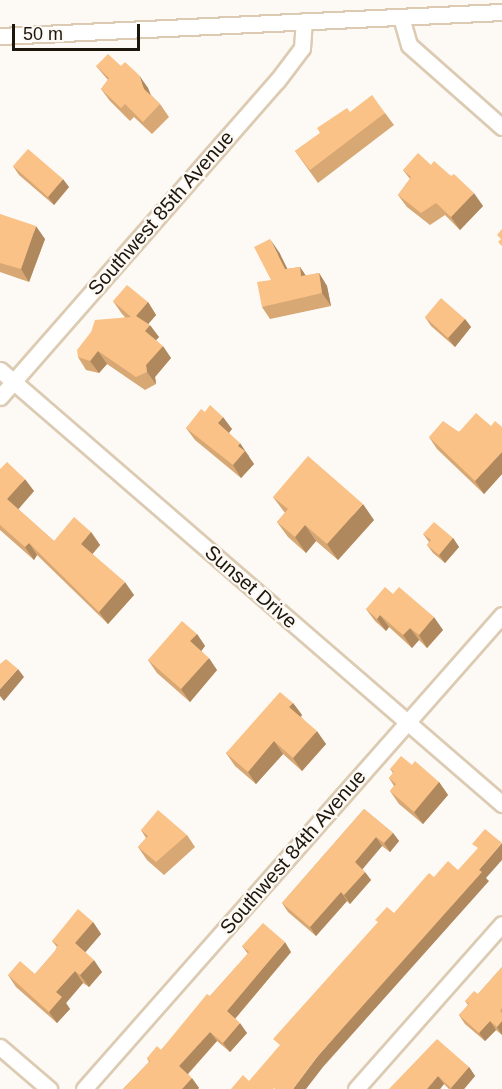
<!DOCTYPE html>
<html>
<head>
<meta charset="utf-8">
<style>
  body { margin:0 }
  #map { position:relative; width:502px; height:1089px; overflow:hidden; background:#fdf9f4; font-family:Helvetica,sans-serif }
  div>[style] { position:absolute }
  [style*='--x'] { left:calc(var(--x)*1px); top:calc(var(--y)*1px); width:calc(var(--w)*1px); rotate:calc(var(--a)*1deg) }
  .roads { filter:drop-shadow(2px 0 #dccbb2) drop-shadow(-2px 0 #dccbb2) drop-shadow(0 2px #dccbb2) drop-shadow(0 -2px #dccbb2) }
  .minor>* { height:15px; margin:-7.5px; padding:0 7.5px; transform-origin:7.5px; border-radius:7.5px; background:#fff }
  .wall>* { inset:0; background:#d7a774 }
  .shaded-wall>* { inset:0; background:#af885e }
  .building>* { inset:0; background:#fac287 }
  span { translate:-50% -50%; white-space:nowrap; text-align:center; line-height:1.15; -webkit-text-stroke:4.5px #fdf9f4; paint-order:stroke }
  .street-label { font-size:20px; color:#1c160d }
  .scale { position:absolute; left:12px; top:24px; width:128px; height:27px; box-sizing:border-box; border:3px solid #1c160d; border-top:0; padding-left:8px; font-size:18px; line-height:21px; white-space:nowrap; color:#1c160d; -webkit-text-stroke:4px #fdf9f4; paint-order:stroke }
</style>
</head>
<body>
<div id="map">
  <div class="roads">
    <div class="minor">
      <div style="--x:401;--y:17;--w:29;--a:74"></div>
      <div style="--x:409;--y:45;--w:124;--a:41.4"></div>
      <div style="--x:0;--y:36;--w:503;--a:-2.74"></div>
      <div style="--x:0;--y:370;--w:664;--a:40.84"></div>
      <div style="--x:0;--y:397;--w:420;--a:-48.8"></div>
      <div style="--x:277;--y:81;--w:41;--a:-52.9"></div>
      <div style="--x:302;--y:48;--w:27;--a:-86"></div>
      <div style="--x:0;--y:1047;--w:65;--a:40.6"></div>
      <div style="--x:84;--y:1089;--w:632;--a:-48.59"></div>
      <div style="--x:356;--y:1089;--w:220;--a:-48.5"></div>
    </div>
  </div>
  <div class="wall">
    <div style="clip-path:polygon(96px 66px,121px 66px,148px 88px,151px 95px,160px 104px,169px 117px,152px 134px,134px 117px,130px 121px,110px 101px,101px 89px,108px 80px)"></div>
    <div style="clip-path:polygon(350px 112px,385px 113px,394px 125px,318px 183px,295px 151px)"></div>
    <div style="clip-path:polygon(431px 165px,451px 176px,483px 206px,460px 230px,445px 215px,430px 225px,407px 207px,398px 195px,410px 179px,403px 170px)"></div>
    <div style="clip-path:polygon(13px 166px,69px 187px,54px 205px,19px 175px)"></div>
    <div style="clip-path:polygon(0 214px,45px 239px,29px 282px,0 272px)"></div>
    <div style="clip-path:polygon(279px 252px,287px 269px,300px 267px,306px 276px,319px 273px,327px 286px,331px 306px,270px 319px,262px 307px,271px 280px)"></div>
    <div style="clip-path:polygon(113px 301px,148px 302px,156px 315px,148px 324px,159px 337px,156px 340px,171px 358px,155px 377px,156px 384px,145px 390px,107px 364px,99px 373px,86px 370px,78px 357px,125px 317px,122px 314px)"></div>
    <div style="clip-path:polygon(425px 317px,465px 319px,471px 327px,455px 347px,431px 326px)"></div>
    <div style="clip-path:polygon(205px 412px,232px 429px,229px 433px,249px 456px,248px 456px,254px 464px,241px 478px,195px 440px,186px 428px)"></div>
    <div style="clip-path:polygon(491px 426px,502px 427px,502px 474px,484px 494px,437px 449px,429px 437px)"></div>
    <div style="clip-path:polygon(0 469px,34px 491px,18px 509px,54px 541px,91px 532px,100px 545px,92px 554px,134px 595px,108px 624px,37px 555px,34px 560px,0 530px)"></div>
    <div style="clip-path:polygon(273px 497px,374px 520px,338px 560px,316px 541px,306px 553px,288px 537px,277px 522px,285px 513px)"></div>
    <div style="clip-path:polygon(423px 534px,453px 538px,459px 547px,445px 563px,433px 553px,427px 545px,429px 542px)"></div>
    <div style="clip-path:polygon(393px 594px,443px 630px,427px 648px,419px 640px,412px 648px,389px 627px,386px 631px,375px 621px,366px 609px)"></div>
    <div style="clip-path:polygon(197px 634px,205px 646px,201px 651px,217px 670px,190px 702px,157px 673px,148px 660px)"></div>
    <div style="clip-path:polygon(293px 703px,302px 715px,301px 717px,326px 744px,302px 771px,283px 754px,256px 784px,235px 766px,226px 753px)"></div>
    <div style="clip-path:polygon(412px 765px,439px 782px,448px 795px,423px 824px,399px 804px,390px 791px,394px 786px,389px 778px,393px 773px,390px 769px)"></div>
    <div style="clip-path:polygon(364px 809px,393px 833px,399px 841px,390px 852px,382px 846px,362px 869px,371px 880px,350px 904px,347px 901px,316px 936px,288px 912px,282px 903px)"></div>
    <div style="clip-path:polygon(141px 830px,187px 835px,195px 847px,164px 875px,147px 860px,138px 847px,146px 838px)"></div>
    <div style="clip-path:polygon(93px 922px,101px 934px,85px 952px,102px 972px,89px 987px,83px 983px,66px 1003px,70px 1009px,57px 1023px,16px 987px,8px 975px,35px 974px,55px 951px,57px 947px,52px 941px)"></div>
    <div style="clip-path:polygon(242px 946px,291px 952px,235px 1019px,247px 1033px,230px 1052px,217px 1041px,188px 1074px,199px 1088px,198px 1089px,123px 1089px,149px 1062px,147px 1058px,161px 1050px,248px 954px)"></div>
    <div style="clip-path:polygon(502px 967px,502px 1035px,496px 1030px,485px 1041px,465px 1024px,459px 1015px,468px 1005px,465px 1001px,478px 994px)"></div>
    <div style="clip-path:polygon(469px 1067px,475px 1076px,464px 1089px,449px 1089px,444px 1084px,440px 1089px,389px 1089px)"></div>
  </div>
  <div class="shaded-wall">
    <div style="clip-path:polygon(139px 75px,148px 88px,153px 102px,144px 89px)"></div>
    <div style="clip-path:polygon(63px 179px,69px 187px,54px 205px,48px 197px)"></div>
    <div style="clip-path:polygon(474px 193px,483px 206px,460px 230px,451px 217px)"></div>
    <div style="clip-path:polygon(36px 226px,45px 239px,29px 282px,21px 269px)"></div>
    <div style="clip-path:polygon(270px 239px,279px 252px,294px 282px,285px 269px)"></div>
    <div style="clip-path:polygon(300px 267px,308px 279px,301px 276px)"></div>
    <div style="clip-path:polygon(319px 273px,327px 286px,331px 306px,322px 293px)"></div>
    <div style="clip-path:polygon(148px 302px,156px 315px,144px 329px,136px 316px)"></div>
    <div style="clip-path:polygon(465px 319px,471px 327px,455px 347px,448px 338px)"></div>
    <div style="clip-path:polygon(150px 325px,159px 337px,153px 343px,145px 331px)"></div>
    <div style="clip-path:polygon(163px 346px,171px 358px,155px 377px,156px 384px,147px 372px,146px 365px)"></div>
    <div style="clip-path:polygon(98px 351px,107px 364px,99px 373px,90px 361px)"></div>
    <div style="clip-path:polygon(223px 417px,232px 429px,226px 436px,218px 423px)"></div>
    <div style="clip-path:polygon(240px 443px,254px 464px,241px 478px,233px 465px,238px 446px)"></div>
    <div style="clip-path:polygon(502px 452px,502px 474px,484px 494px,475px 481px)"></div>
    <div style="clip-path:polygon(25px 479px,34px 491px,16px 512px,7px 499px)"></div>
    <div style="clip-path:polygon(363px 504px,374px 520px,338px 560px,327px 544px)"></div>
    <div style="clip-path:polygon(305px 525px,316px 541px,306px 553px,295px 537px)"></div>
    <div style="clip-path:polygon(91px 532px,100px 545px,90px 557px,81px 544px)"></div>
    <div style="clip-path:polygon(453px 538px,459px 547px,445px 563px,439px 555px)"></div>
    <div style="clip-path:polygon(29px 543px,37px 555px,34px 560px,25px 547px)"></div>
    <div style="clip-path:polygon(125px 582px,134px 595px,108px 624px,99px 612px)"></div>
    <div style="clip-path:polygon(380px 615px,389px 627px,386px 631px,377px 619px)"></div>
    <div style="clip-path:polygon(434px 617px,443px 630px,427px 648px,419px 635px)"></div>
    <div style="clip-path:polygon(410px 628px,419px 640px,412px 648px,403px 635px)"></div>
    <div style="clip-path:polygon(197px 634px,205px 646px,199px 654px,190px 641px)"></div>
    <div style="clip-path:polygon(209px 658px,217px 670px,190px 702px,181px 689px)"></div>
    <div style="clip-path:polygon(18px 669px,24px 677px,4px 701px,0 696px,0 689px)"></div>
    <div style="clip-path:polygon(293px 703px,302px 715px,298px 719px,289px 707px)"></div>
    <div style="clip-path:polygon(317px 731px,326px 744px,302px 771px,293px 758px)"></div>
    <div style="clip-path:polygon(274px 741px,283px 754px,256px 784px,248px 772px)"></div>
    <div style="clip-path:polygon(439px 782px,448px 795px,423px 824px,414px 812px)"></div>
    <div style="clip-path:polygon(393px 833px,399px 841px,390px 852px,384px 843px)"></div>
    <div style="clip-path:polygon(376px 837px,382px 846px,361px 871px,355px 862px)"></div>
    <div style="clip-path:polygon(502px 843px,502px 860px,486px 878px,489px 881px,323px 1067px,306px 1089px,293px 1089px,317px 1057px)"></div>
    <div style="clip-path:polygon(365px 872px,371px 880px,350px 904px,344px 895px)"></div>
    <div style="clip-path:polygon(341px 892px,347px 901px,316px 936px,310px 927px)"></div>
    <div style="clip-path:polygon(93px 922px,101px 934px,83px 955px,75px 943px)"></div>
    <div style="clip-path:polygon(285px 942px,291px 952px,233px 1021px,227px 1011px)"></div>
    <div style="clip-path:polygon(94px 960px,102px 972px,89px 987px,80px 975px)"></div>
    <div style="clip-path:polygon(75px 971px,83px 983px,66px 1003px,70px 1009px,57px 1023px,49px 1012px,56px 992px)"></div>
    <div style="clip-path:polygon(490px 1021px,496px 1030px,485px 1041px,479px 1033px)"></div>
    <div style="clip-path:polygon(502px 1021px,502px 1035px,497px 1027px)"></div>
    <div style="clip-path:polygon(240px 1023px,247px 1033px,230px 1052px,223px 1043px)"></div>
    <div style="clip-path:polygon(210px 1032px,217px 1041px,186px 1076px,179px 1066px)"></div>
    <div style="clip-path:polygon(469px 1067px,475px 1076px,464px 1089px,452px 1089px,451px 1088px)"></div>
    <div style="clip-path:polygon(438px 1076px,444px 1084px,440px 1089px,427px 1089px)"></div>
    <div style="clip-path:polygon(192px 1078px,199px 1088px,198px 1089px,182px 1089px)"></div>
  </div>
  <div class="building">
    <div style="clip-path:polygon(108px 54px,121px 66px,125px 62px,139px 75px,144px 89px,160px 104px,143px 122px,125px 104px,121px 108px,101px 89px,109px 78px,96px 66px)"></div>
    <div style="clip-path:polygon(372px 95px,385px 113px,310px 170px,295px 151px,320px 133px,317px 128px,347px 108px,350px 112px)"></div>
    <div style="clip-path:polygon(28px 149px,63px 179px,48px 197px,13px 166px)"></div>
    <div style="clip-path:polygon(418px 153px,431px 165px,434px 161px,451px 176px,454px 174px,474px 193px,451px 217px,436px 203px,421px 213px,398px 195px,411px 177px,403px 170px)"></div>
    <div style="clip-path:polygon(0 214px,36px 226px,21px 269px,0 263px)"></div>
    <div style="clip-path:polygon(502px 229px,502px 246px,498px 242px,501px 239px,497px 235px)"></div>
    <div style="clip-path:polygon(270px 239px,285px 269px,300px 267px,301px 276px,319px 273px,322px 293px,262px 307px,257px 282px,271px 280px,254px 247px)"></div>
    <div style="clip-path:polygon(127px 285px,148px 302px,136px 316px,150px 325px,145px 331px,163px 346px,146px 365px,147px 372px,136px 377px,98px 351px,90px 361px,78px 357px,77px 350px,91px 332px,95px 320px,131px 317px,113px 301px)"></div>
    <div style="clip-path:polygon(441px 298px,465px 319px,448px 338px,425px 317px)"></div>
    <div style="clip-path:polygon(210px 405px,223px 417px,218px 423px,240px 443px,238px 446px,245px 451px,233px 465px,186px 428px,201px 409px,205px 412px)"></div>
    <div style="clip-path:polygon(476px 413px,491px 426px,495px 421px,502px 427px,502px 452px,475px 481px,429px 437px,443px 421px,459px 432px)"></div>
    <div style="clip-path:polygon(308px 456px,363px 504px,327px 544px,305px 525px,295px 537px,277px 522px,288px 509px,273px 497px)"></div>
    <div style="clip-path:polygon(7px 462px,25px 479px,7px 499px,54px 541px,74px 517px,91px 532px,81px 544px,125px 582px,99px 612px,29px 543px,25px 547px,0 525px,0 469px)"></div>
    <div style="clip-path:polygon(434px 522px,453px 538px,439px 555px,427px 545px,431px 540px,423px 534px)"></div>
    <div style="clip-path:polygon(385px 587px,393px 594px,399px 587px,434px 617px,419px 635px,410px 628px,403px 635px,380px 615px,377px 619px,366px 609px)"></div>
    <div style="clip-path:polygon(182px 621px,197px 634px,190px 641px,209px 658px,181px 689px,148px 660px)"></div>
    <div style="clip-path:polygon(6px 659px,18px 669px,0 689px,0 664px)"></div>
    <div style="clip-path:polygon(280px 692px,293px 703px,289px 707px,317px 731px,293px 758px,274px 741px,248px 772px,226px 753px)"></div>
    <div style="clip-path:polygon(401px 756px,412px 765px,415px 761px,439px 782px,414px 812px,390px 791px,396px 784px,389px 778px,394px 772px,390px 769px)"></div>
    <div style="clip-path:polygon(364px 809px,393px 833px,384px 843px,376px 837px,355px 862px,365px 872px,344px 895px,341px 892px,310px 927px,282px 903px)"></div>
    <div style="clip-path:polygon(158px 810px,187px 835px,156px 862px,138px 847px,148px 836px,141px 830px)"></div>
    <div style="clip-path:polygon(485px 829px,502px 843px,479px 870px,482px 872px,317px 1057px,293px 1089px,275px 1089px,274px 1088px,273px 1089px,231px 1089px,243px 1075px,249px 1081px,280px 1045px,273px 1039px,378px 922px,375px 920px,387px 907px,394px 913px,429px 873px,434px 877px,448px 861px,458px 870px,478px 848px,472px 844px)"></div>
    <div style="clip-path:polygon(78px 909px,93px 922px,75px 943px,94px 960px,80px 975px,75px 971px,56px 992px,62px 997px,49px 1012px,8px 975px,20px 961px,35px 974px,55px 951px,58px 945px,52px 941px)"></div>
    <div style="clip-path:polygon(263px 923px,285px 942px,227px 1011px,240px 1023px,223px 1043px,210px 1032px,179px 1066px,192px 1078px,182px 1089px,123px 1089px,150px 1061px,147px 1058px,157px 1046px,161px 1050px,207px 994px,210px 996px,249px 952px,242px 946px)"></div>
    <div style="clip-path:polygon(502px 967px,502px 1008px,500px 1011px,502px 1013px,502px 1021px,497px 1027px,490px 1021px,479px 1033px,459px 1015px,469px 1004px,465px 1001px,474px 991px,478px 994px)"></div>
    <div style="clip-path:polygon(437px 1039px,469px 1067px,451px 1088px,438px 1076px,427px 1089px,389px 1089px)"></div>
  </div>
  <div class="street-label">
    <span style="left:161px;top:213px;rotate:-49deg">Southwest 85th Avenue</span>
    <span style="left:251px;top:587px;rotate:41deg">Sunset Drive</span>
    <span style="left:293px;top:852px;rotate:-49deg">Southwest 84th Avenue</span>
  </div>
  <div class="scale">50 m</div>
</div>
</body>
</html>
